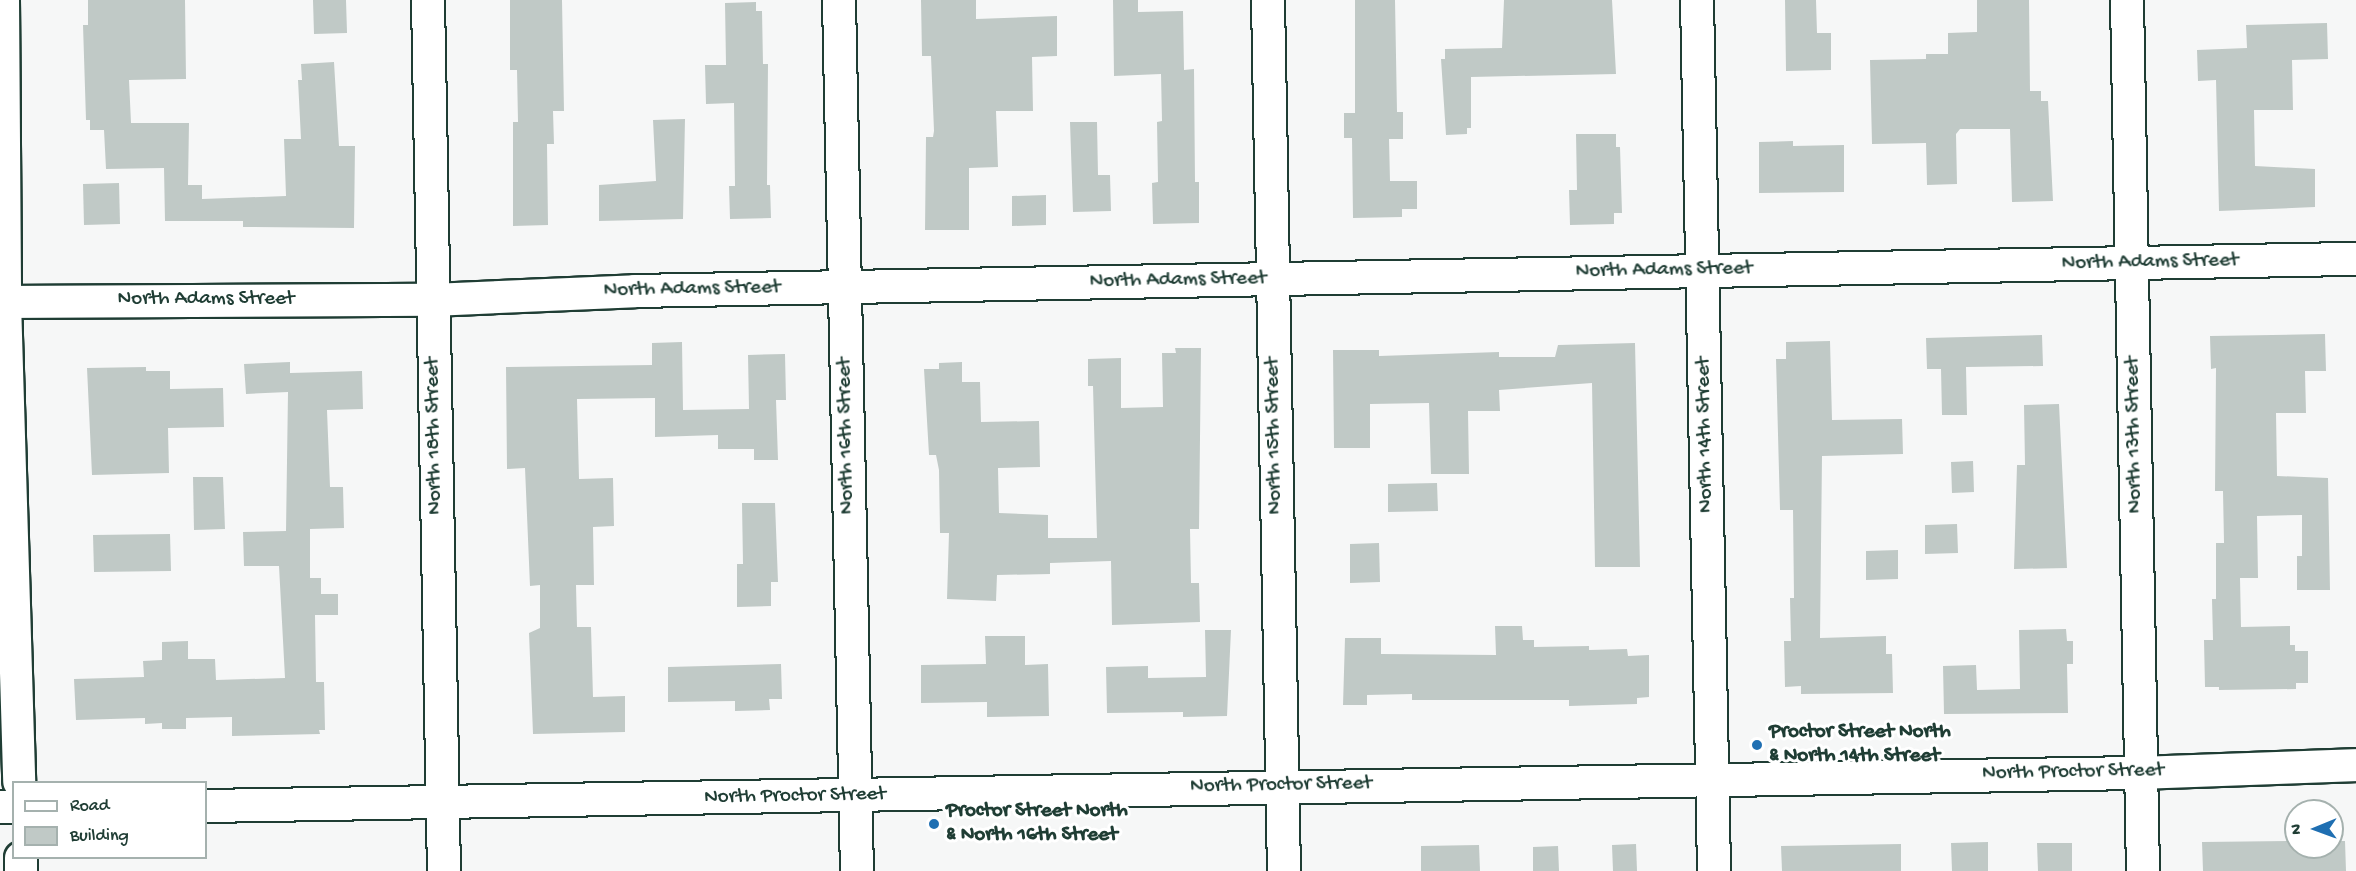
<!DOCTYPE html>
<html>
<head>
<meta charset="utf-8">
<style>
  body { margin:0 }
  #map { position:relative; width:2356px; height:871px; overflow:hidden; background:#f6f7f7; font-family:"Gochi Hand",sans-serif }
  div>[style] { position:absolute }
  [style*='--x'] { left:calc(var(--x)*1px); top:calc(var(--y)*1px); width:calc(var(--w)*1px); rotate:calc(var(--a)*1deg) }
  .building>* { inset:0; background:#c0c9c6 }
  .roads { filter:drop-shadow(2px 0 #1f3d34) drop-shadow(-2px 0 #1f3d34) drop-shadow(0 2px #1f3d34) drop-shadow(0 -2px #1f3d34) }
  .minor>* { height:32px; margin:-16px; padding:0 16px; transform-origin:16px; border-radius:16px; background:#fff }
  .dots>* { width:16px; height:16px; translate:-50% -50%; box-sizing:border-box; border:3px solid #fff; border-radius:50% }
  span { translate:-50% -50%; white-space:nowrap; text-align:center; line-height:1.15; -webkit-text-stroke:6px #fff; paint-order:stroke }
  .street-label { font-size:21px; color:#1f3d34 }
  .poi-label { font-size:21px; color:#1f3d34; font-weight:700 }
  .left { translate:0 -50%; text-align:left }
  .legend { position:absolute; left:12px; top:781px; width:195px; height:78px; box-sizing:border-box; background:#fff; border:2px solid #a5b1ae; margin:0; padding:8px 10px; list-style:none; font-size:18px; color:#1f3d34 }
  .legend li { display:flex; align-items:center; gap:12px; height:30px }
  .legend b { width:30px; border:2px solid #a5b1ae }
  .north { position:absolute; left:2284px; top:799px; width:60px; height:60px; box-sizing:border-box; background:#fff; border:2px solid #a5b1ae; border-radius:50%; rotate:269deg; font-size:16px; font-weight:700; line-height:24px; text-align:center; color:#1f3d34 }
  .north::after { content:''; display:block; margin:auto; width:21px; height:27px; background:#1f6fb2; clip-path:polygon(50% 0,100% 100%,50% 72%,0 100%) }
</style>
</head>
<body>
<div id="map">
  <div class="building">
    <div style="clip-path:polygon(88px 0,185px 0,186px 79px,129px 80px,131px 123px,189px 123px,188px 185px,202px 185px,202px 199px,286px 196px,284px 139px,301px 139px,298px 80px,302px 80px,301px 64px,334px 62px,339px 146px,355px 146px,354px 228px,243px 227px,243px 221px,165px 221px,164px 168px,106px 169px,104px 130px,90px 130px,90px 120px,86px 120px,83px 25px,88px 25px)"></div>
    <div style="clip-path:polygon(313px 0,346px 0,347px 33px,314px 34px)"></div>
    <div style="clip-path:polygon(510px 0,562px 0,564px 111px,553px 111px,554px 144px,547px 144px,548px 225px,513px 226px,513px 122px,518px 122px,517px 70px,510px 70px)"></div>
    <div style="clip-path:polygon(921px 0,976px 0,976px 19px,1057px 16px,1057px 56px,1032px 57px,1033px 111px,996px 111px,998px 167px,969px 168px,969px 230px,925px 230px,926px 137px,933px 137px,934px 131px,931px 56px,922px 56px)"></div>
    <div style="clip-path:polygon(1113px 0,1138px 0,1138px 12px,1183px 11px,1184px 70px,1194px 69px,1195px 182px,1199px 182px,1199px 223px,1153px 224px,1152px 183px,1158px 182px,1157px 122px,1162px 121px,1161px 74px,1114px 76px)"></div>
    <div style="clip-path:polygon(1355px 0,1395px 0,1397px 112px,1403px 112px,1403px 139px,1389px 139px,1390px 181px,1417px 181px,1417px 209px,1402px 209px,1402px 217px,1353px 218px,1352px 138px,1344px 138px,1344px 113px,1355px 113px)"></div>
    <div style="clip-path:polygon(1504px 0,1612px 0,1616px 74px,1471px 77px,1471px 128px,1467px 128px,1467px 134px,1446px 135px,1441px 59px,1445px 59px,1445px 49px,1502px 48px)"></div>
    <div style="clip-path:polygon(1785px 0,1816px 0,1817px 33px,1831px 33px,1831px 70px,1786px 71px)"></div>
    <div style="clip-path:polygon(1977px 0,2029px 0,2030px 91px,2041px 91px,2041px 101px,2048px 101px,2053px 201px,2012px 202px,2010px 129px,1960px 129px,1956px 134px,1957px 184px,1927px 185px,1926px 143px,1872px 144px,1870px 60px,1926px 59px,1926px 54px,1948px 54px,1948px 33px,1977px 32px)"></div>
    <div style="clip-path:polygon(756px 2px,756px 11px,762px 11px,763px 64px,768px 64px,767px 185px,770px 185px,771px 218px,730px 219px,729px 186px,735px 186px,734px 103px,706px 104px,705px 65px,726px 65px,725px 3px)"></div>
    <div style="clip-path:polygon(2327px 23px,2328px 59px,2292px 60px,2293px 110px,2254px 110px,2255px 166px,2315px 169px,2315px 207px,2219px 211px,2216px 80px,2198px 81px,2197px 50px,2247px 48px,2246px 25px)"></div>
    <div style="clip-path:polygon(685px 119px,683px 219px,599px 221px,599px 185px,656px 181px,653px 120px)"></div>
    <div style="clip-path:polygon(1070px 122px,1097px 122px,1098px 175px,1110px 175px,1111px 211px,1073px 212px)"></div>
    <div style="clip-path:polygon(1576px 134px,1616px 134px,1616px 147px,1620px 147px,1622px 213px,1614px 213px,1614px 224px,1570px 225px,1569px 190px,1577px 190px)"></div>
    <div style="clip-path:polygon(1793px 141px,1793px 146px,1844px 145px,1844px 192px,1759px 193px,1759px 142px)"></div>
    <div style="clip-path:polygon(119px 183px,120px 224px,84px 225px,83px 184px)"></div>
    <div style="clip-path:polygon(1046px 195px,1046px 225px,1012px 226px,1012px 196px)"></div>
    <div style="clip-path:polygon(2325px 334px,2326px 371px,2305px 371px,2306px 413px,2276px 413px,2277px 476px,2328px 478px,2330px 590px,2297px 590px,2297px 556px,2302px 556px,2302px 515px,2257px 516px,2258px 578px,2240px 578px,2241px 627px,2290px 626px,2290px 645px,2295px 645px,2295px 651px,2308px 651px,2308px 683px,2296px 683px,2296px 689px,2219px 690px,2219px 687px,2205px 687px,2204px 640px,2213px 640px,2212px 599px,2216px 599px,2216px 543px,2224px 543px,2223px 491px,2215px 491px,2216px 368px,2211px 369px,2210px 336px)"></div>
    <div style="clip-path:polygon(2042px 335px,2043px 366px,1966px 367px,1967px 415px,1942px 415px,1941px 369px,1927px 369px,1926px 338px)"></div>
    <div style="clip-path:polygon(1830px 341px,1832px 420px,1902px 419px,1903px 454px,1822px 456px,1820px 638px,1886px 636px,1886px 654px,1892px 654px,1893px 693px,1801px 694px,1801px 686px,1785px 687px,1784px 641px,1791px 641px,1790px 598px,1794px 598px,1793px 510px,1780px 510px,1776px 359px,1786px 359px,1786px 342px)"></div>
    <div style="clip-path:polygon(682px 342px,683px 410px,749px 409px,748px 355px,785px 354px,786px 400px,776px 400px,778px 460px,754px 460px,754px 449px,718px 449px,718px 435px,655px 437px,655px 398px,577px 399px,579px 479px,613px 478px,614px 526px,593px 527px,594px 585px,576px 585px,577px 627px,591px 627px,593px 697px,625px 696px,625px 732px,533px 734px,529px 633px,540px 628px,540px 585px,530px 586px,525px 468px,507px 469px,506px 367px,652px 365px,652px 343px)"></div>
    <div style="clip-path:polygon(1635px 343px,1640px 567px,1595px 567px,1592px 383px,1499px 390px,1500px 411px,1468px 411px,1469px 474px,1431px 474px,1429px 403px,1370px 404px,1370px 448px,1334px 448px,1333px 350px,1379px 350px,1379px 356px,1499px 352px,1499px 357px,1555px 357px,1558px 345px)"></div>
    <div style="clip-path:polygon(1175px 348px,1201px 348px,1199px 529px,1190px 529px,1191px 583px,1199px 583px,1200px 622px,1112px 625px,1111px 561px,1050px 563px,1050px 574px,997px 575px,996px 601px,947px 599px,949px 533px,940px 533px,939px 470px,936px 455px,929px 455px,924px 369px,939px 369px,939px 363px,962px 362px,962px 382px,980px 382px,981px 422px,1039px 421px,1040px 467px,998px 468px,999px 513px,1048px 515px,1048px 538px,1097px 538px,1093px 386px,1088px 386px,1088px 359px,1121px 358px,1121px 408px,1163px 407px,1162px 353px,1176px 353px)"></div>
    <div style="clip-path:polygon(290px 362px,290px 373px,362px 371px,363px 409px,327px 410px,330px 487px,343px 487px,344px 528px,310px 529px,310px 578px,321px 578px,321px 594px,338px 594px,338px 615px,315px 615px,316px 682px,324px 682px,325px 730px,319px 730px,320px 734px,232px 736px,232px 717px,186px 718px,186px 729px,162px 729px,162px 723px,145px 724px,145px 718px,76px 720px,74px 679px,144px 677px,143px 661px,162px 660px,162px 642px,188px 641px,188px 659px,215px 659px,216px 680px,285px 678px,279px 566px,244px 566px,243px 532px,286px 531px,288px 392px,246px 394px,244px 364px)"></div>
    <div style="clip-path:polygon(146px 367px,146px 371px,170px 371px,170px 389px,223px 388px,224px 427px,168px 428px,169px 473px,92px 475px,87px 368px)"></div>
    <div style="clip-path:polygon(2059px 404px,2067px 568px,2014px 569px,2017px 465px,2025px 465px,2024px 405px)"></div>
    <div style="clip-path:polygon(1973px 461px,1974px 492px,1952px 493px,1951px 462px)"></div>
    <div style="clip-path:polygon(193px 477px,223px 477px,225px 529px,194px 530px)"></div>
    <div style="clip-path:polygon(1437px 483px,1438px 511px,1388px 512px,1388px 484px)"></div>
    <div style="clip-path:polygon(742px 503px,775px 503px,778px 582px,771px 582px,771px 606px,737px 607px,737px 564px,743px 564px)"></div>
    <div style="clip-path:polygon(1957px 524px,1958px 553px,1925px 554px,1925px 525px)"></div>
    <div style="clip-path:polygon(170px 534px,171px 571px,94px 572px,93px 535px)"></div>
    <div style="clip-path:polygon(1379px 543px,1380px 582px,1350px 583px,1350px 544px)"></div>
    <div style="clip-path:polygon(1898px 550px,1898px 579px,1866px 580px,1866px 551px)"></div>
    <div style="clip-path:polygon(1495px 626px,1522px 626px,1523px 640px,1534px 640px,1534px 647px,1589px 646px,1589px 650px,1627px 649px,1628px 656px,1649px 655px,1649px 697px,1637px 698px,1637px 704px,1569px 706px,1569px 700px,1412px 700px,1412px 694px,1367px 695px,1367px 705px,1343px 705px,1345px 638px,1381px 638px,1381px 654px,1496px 655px)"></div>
    <div style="clip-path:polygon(2066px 629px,2067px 641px,2073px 641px,2073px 664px,2067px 664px,2068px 713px,1944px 714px,1943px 666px,1976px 665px,1977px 690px,2020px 689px,2019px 630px)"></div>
    <div style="clip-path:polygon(1205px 630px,1231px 630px,1227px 716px,1183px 717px,1183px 712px,1107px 713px,1106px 667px,1148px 666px,1148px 678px,1206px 677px)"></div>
    <div style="clip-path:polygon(985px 636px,1025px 636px,1025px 665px,1048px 664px,1049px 716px,987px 717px,987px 702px,921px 703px,921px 665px,986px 664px)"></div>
    <div style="clip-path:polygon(781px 664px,782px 699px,769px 699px,770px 710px,735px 711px,735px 701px,668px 702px,668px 667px)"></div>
    <div style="clip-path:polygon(2293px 841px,2296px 847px,2332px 847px,2332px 841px,2345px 841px,2346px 871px,2203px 871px,2202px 842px)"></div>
    <div style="clip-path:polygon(1988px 842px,1988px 871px,1952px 871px,1951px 843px)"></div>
    <div style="clip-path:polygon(2037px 843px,2072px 843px,2072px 871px,2038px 871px)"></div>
    <div style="clip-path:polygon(1636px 844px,1637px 871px,1613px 871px,1612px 845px)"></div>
    <div style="clip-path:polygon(1901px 844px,1901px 871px,1782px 871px,1781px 846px)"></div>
    <div style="clip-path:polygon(1479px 845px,1480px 871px,1421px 871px,1421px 846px)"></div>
    <div style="clip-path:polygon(1558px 846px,1559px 871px,1533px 871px,1533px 847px)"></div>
  </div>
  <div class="roads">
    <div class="minor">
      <div style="--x:3;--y:0;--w:302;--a:89.6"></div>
      <div style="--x:5;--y:302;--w:480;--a:88.3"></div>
      <div style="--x:428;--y:0;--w:871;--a:88.95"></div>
      <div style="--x:839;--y:0;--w:871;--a:88.82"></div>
      <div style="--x:1268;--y:0;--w:871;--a:88.95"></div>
      <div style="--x:1697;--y:0;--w:871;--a:88.88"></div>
      <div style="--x:2127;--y:0;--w:871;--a:88.95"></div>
      <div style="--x:0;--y:302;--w:432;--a:-0.3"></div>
      <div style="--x:432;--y:300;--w:203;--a:-2.5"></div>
      <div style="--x:635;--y:291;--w:1721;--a:-1.07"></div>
      <div style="--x:206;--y:806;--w:1935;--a:-0.98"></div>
      <div style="--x:2141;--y:773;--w:215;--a:-2.1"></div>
      <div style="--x:0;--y:807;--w:14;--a:0"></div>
      <div style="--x:21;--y:858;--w:13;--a:90"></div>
    </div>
  </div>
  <div class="dots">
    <div style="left:1757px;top:745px;background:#1f6fb2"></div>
    <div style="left:934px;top:824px;background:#1f6fb2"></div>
  </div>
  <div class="street-label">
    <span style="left:2150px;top:263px;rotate:-1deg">North Adams Street</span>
    <span style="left:1664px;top:271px;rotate:-1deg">North Adams Street</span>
    <span style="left:1178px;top:281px;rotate:-1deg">North Adams Street</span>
    <span style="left:692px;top:290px;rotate:-1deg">North Adams Street</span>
    <span style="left:206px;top:300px">North Adams Street</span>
    <span style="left:1706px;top:435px;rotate:-91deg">North 14th Street</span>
    <span style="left:2135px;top:435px;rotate:-91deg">North 13th Street</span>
    <span style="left:435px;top:436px;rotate:-91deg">North 18th Street</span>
    <span style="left:847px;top:436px;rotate:-91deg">North 16th Street</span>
    <span style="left:1275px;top:436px;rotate:-91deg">North 15th Street</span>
    <span style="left:2073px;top:773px;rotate:-1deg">North Proctor Street</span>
    <span style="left:1281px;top:786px;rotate:-1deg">North Proctor Street</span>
    <span style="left:795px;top:797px;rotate:-1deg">North Proctor Street</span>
  </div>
  <div class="poi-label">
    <span class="left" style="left:1769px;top:745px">Proctor Street North<br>&amp; North 14th Street</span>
    <span class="left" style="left:946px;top:824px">Proctor Street North<br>&amp; North 16th Street</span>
  </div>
  <ul class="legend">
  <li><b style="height:8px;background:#fff"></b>Road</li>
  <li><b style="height:16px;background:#c0c9c6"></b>Building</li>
  </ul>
  <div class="north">N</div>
</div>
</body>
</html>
